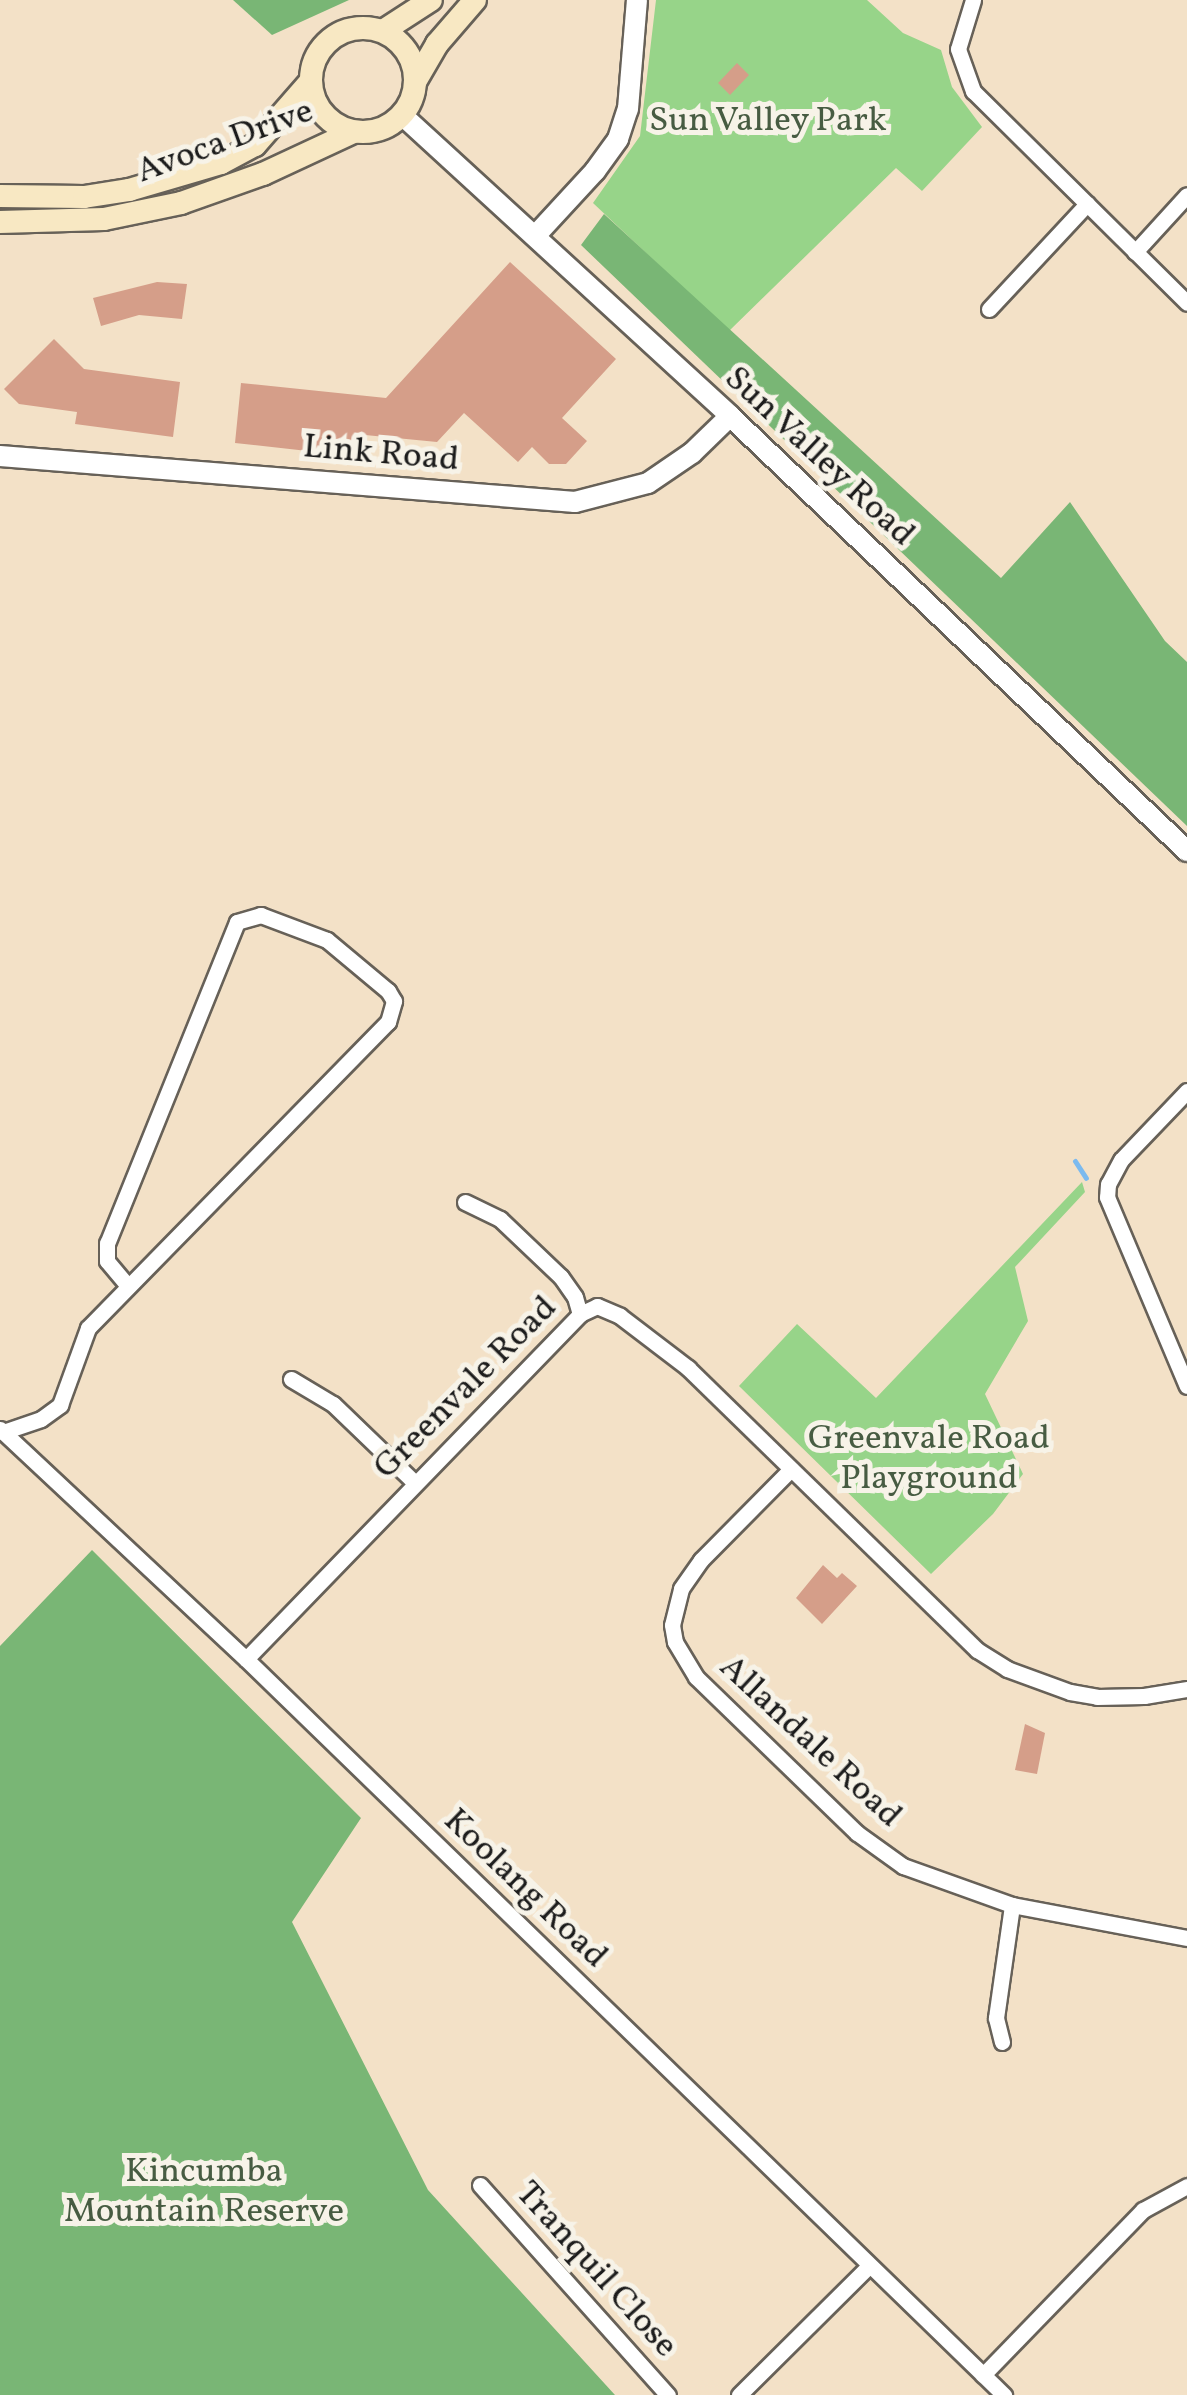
<!DOCTYPE html>
<html>
<head>
<meta charset="utf-8">
<style>
  body { margin:0 }
  #map { position:relative; width:1187px; height:2395px; overflow:hidden; background:#f3e1c7; font-family:Vollkorn,serif }
  div>[style] { position:absolute }
  [style*='--x'] { left:calc(var(--x)*1px); top:calc(var(--y)*1px); width:calc(var(--w)*1px); rotate:calc(var(--a)*1deg) }
  .green>* { inset:0; background:#97d489 }
  .forest>* { inset:0; background:#79b675 }
  .stream>* { height:5px; margin:-2.5px; padding:0 2.5px; transform-origin:2.5px; border-radius:2.5px; background:#7bbaef }
  .building>* { inset:0; background:#d59e89 }
  .roads { filter:drop-shadow(2px 0 #676158) drop-shadow(-2px 0 #676158) drop-shadow(0 2px #676158) drop-shadow(0 -2px #676158) }
  .minor>* { height:15px; margin:-7.5px; padding:0 7.5px; transform-origin:7.5px; border-radius:7.5px; background:#fff }
  .tertiary>* { height:20px; margin:-10px; padding:0 10px; transform-origin:10px; border-radius:10px; background:#fff }
  .secondary>* { height:22px; margin:-11px; padding:0 11px; transform-origin:11px; border-radius:11px; background:#f8e8c3 }
  .secondary>.ring { margin:-11px; padding:0; box-sizing:content-box; background:none; border:22px solid #f8e8c3; border-radius:50% }
  span { translate:-50% -50%; white-space:nowrap; text-align:center; line-height:1.15; -webkit-text-stroke:10px #f7f3e8; paint-order:stroke }
  .park-label { font-size:35px; color:#475c42 }
  .street-label { font-size:35px; color:#1c1c1c }
</style>
</head>
<body>
<div id="map">
  <div class="green">
    <div style="clip-path:polygon(656px 0,867px 0,903px 33px,941px 50px,952px 87px,982px 127px,922px 191px,896px 168px,729px 331px,593px 203px,640px 136px)"></div>
    <div style="clip-path:polygon(1082px 1182px,1085px 1192px,1015px 1267px,1028px 1321px,985px 1394px,1023px 1474px,993px 1514px,931px 1574px,739px 1386px,797px 1324px,876px 1398px)"></div>
  </div>
  <div class="forest">
    <div style="clip-path:polygon(233px 0,349px 0,272px 35px)"></div>
    <div style="clip-path:polygon(604px 214px,1001px 578px,1070px 502px,1165px 641px,1187px 662px,1187px 826px,581px 245px)"></div>
    <div style="clip-path:polygon(92px 1550px,361px 1818px,292px 1922px,428px 2190px,615px 2395px,0 2395px,0 1646px)"></div>
  </div>
  <div class="stream">
    <div style="--x:1075;--y:1161;--w:20;--a:57"></div>
  </div>
  <div class="building">
    <div style="clip-path:polygon(737px 63px,749px 75px,730px 95px,718px 83px)"></div>
    <div style="clip-path:polygon(510px 262px,616px 359px,562px 418px,587px 441px,566px 464px,549px 464px,532px 447px,518px 462px,464px 413px,437px 442px,355px 434px,352px 456px,235px 443px,241px 383px,386px 398px)"></div>
    <div style="clip-path:polygon(157px 282px,187px 284px,182px 319px,139px 315px,101px 326px,93px 298px)"></div>
    <div style="clip-path:polygon(54px 339px,84px 369px,180px 382px,173px 437px,75px 424px,77px 412px,19px 404px,4px 389px)"></div>
    <div style="clip-path:polygon(823px 1565px,837px 1578px,842px 1573px,857px 1586px,822px 1624px,796px 1598px)"></div>
    <div style="clip-path:polygon(1025px 1724px,1045px 1733px,1037px 1774px,1015px 1770px)"></div>
  </div>
  <div class="roads">
    <div class="minor">
      <div style="--x:973;--y:0;--w:51;--a:107"></div>
      <div style="--x:958;--y:49;--w:45;--a:70.3"></div>
      <div style="--x:973;--y:91;--w:301;--a:44.7"></div>
      <div style="--x:1135;--y:252;--w:77;--a:-47.6"></div>
      <div style="--x:989;--y:309;--w:144;--a:-47"></div>
      <div style="--x:1187;--y:1091;--w:95;--a:133.7"></div>
      <div style="--x:1121;--y:1160;--w:27;--a:118"></div>
      <div style="--x:1108;--y:1184;--w:13;--a:94"></div>
      <div style="--x:1107;--y:1197;--w:205;--a:67.1"></div>
      <div style="--x:465;--y:1202;--w:39;--a:26"></div>
      <div style="--x:500;--y:1219;--w:84;--a:43.6"></div>
      <div style="--x:561;--y:1277;--w:24;--a:55"></div>
      <div style="--x:575;--y:1297;--w:18;--a:74"></div>
      <div style="--x:291;--y:1379;--w:49;--a:30.8"></div>
      <div style="--x:333;--y:1404;--w:114;--a:43.9"></div>
      <div style="--x:0;--y:1429;--w:337;--a:43.1"></div>
      <div style="--x:246;--y:1659;--w:1057;--a:44.16"></div>
      <div style="--x:3;--y:1432;--w:40;--a:-18.9"></div>
      <div style="--x:41;--y:1419;--w:24;--a:-36"></div>
      <div style="--x:60;--y:1405;--w:82;--a:-70"></div>
      <div style="--x:88;--y:1328;--w:429;--a:-45.6"></div>
      <div style="--x:388;--y:1022;--w:22;--a:-74"></div>
      <div style="--x:394;--y:1001;--w:12;--a:-121"></div>
      <div style="--x:388;--y:991;--w:80;--a:-140.1"></div>
      <div style="--x:327;--y:940;--w:71;--a:-159.3"></div>
      <div style="--x:261;--y:915;--w:25;--a:164"></div>
      <div style="--x:237;--y:922;--w:346;--a:112"></div>
      <div style="--x:107;--y:1243;--w:18;--a:90"></div>
      <div style="--x:107;--y:1261;--w:33;--a:50"></div>
      <div style="--x:791;--y:1469;--w:128;--a:134.7"></div>
      <div style="--x:701;--y:1560;--w:35;--a:125"></div>
      <div style="--x:681;--y:1589;--w:37;--a:104"></div>
      <div style="--x:672;--y:1625;--w:17;--a:80"></div>
      <div style="--x:675;--y:1642;--w:41;--a:59"></div>
      <div style="--x:696;--y:1677;--w:224;--a:44.1"></div>
      <div style="--x:857;--y:1833;--w:57;--a:35.7"></div>
      <div style="--x:903;--y:1866;--w:116;--a:19.7"></div>
      <div style="--x:1012;--y:1905;--w:178;--a:10.7"></div>
      <div style="--x:246;--y:1659;--w:480;--a:-45.9"></div>
      <div style="--x:580;--y:1314;--w:19;--a:-25"></div>
      <div style="--x:597;--y:1306;--w:25;--a:23"></div>
      <div style="--x:620;--y:1316;--w:86;--a:37.4"></div>
      <div style="--x:688;--y:1368;--w:404;--a:44.3"></div>
      <div style="--x:977;--y:1650;--w:36;--a:32"></div>
      <div style="--x:1007;--y:1669;--w:67;--a:20.1"></div>
      <div style="--x:1070;--y:1692;--w:27;--a:10"></div>
      <div style="--x:1097;--y:1697;--w:47;--a:-1.2"></div>
      <div style="--x:1144;--y:1696;--w:44;--a:-9.2"></div>
      <div style="--x:1002;--y:2042;--w:25;--a:-104"></div>
      <div style="--x:996;--y:2018;--w:114;--a:-81.9"></div>
      <div style="--x:480;--y:2185;--w:282;--a:48.2"></div>
      <div style="--x:983;--y:2375;--w:230;--a:-45.9"></div>
      <div style="--x:1143;--y:2210;--w:50;--a:-28.6"></div>
      <div style="--x:739;--y:2395;--w:182;--a:-44.8"></div>
    </div>
    <div class="tertiary">
      <div style="--x:402;--y:115;--w:445;--a:42.5"></div>
      <div style="--x:730;--y:416;--w:631;--a:43.59"></div>
      <div style="--x:536;--y:235;--w:87;--a:-47.3"></div>
      <div style="--x:595;--y:171;--w:39;--a:-54"></div>
      <div style="--x:618;--y:139;--w:32;--a:-72"></div>
      <div style="--x:628;--y:109;--w:109;--a:-85.3"></div>
      <div style="--x:0;--y:456;--w:577;--a:4.57"></div>
      <div style="--x:575;--y:502;--w:75;--a:-14.6"></div>
      <div style="--x:648;--y:483;--w:53;--a:-34.3"></div>
      <div style="--x:692;--y:453;--w:53;--a:-44.2"></div>
    </div>
    <div class="secondary">
      <div class="ring" style="left:311px;top:28px;width:82px;height:82px"></div>
      <div style="--x:383;--y:31;--w:57;--a:-32.9"></div>
      <div style="--x:415;--y:82;--w:44;--a:-59.9"></div>
      <div style="--x:437;--y:44;--w:58;--a:-49.2"></div>
      <div style="--x:0;--y:196;--w:84;--a:0.7"></div>
      <div style="--x:84;--y:197;--w:46;--a:-8.8"></div>
      <div style="--x:129;--y:190;--w:96;--a:-16.4"></div>
      <div style="--x:221;--y:163;--w:38;--a:-28"></div>
      <div style="--x:255;--y:145;--w:84;--a:-48.9"></div>
      <div style="--x:0;--y:222;--w:104;--a:-1.7"></div>
      <div style="--x:104;--y:219;--w:79;--a:-11.7"></div>
      <div style="--x:181;--y:203;--w:87;--a:-19.5"></div>
      <div style="--x:263;--y:174;--w:99;--a:-25"></div>
    </div>
  </div>
  <div class="park-label">
    <span style="left:768px;top:121px">Sun Valley Park</span>
    <span style="left:929px;top:1459px">Greenvale Road<br>Playground</span>
    <span style="left:204px;top:2192px">Kincumba<br>Mountain Reserve</span>
  </div>
  <div class="street-label">
    <span style="left:225px;top:142px;rotate:-20deg">Avoca Drive</span>
    <span style="left:381px;top:454px;rotate:5deg">Link Road</span>
    <span style="left:819px;top:457px;rotate:43deg">Sun Valley Road</span>
    <span style="left:466px;top:1388px;rotate:-45deg">Greenvale Road</span>
    <span style="left:810px;top:1742px;rotate:43deg">Allandale Road</span>
    <span style="left:525px;top:1889px;rotate:44deg">Koolang Road</span>
    <span style="left:596px;top:2270px;rotate:48deg">Tranquil Close</span>
  </div>
</div>
</body>
</html>
